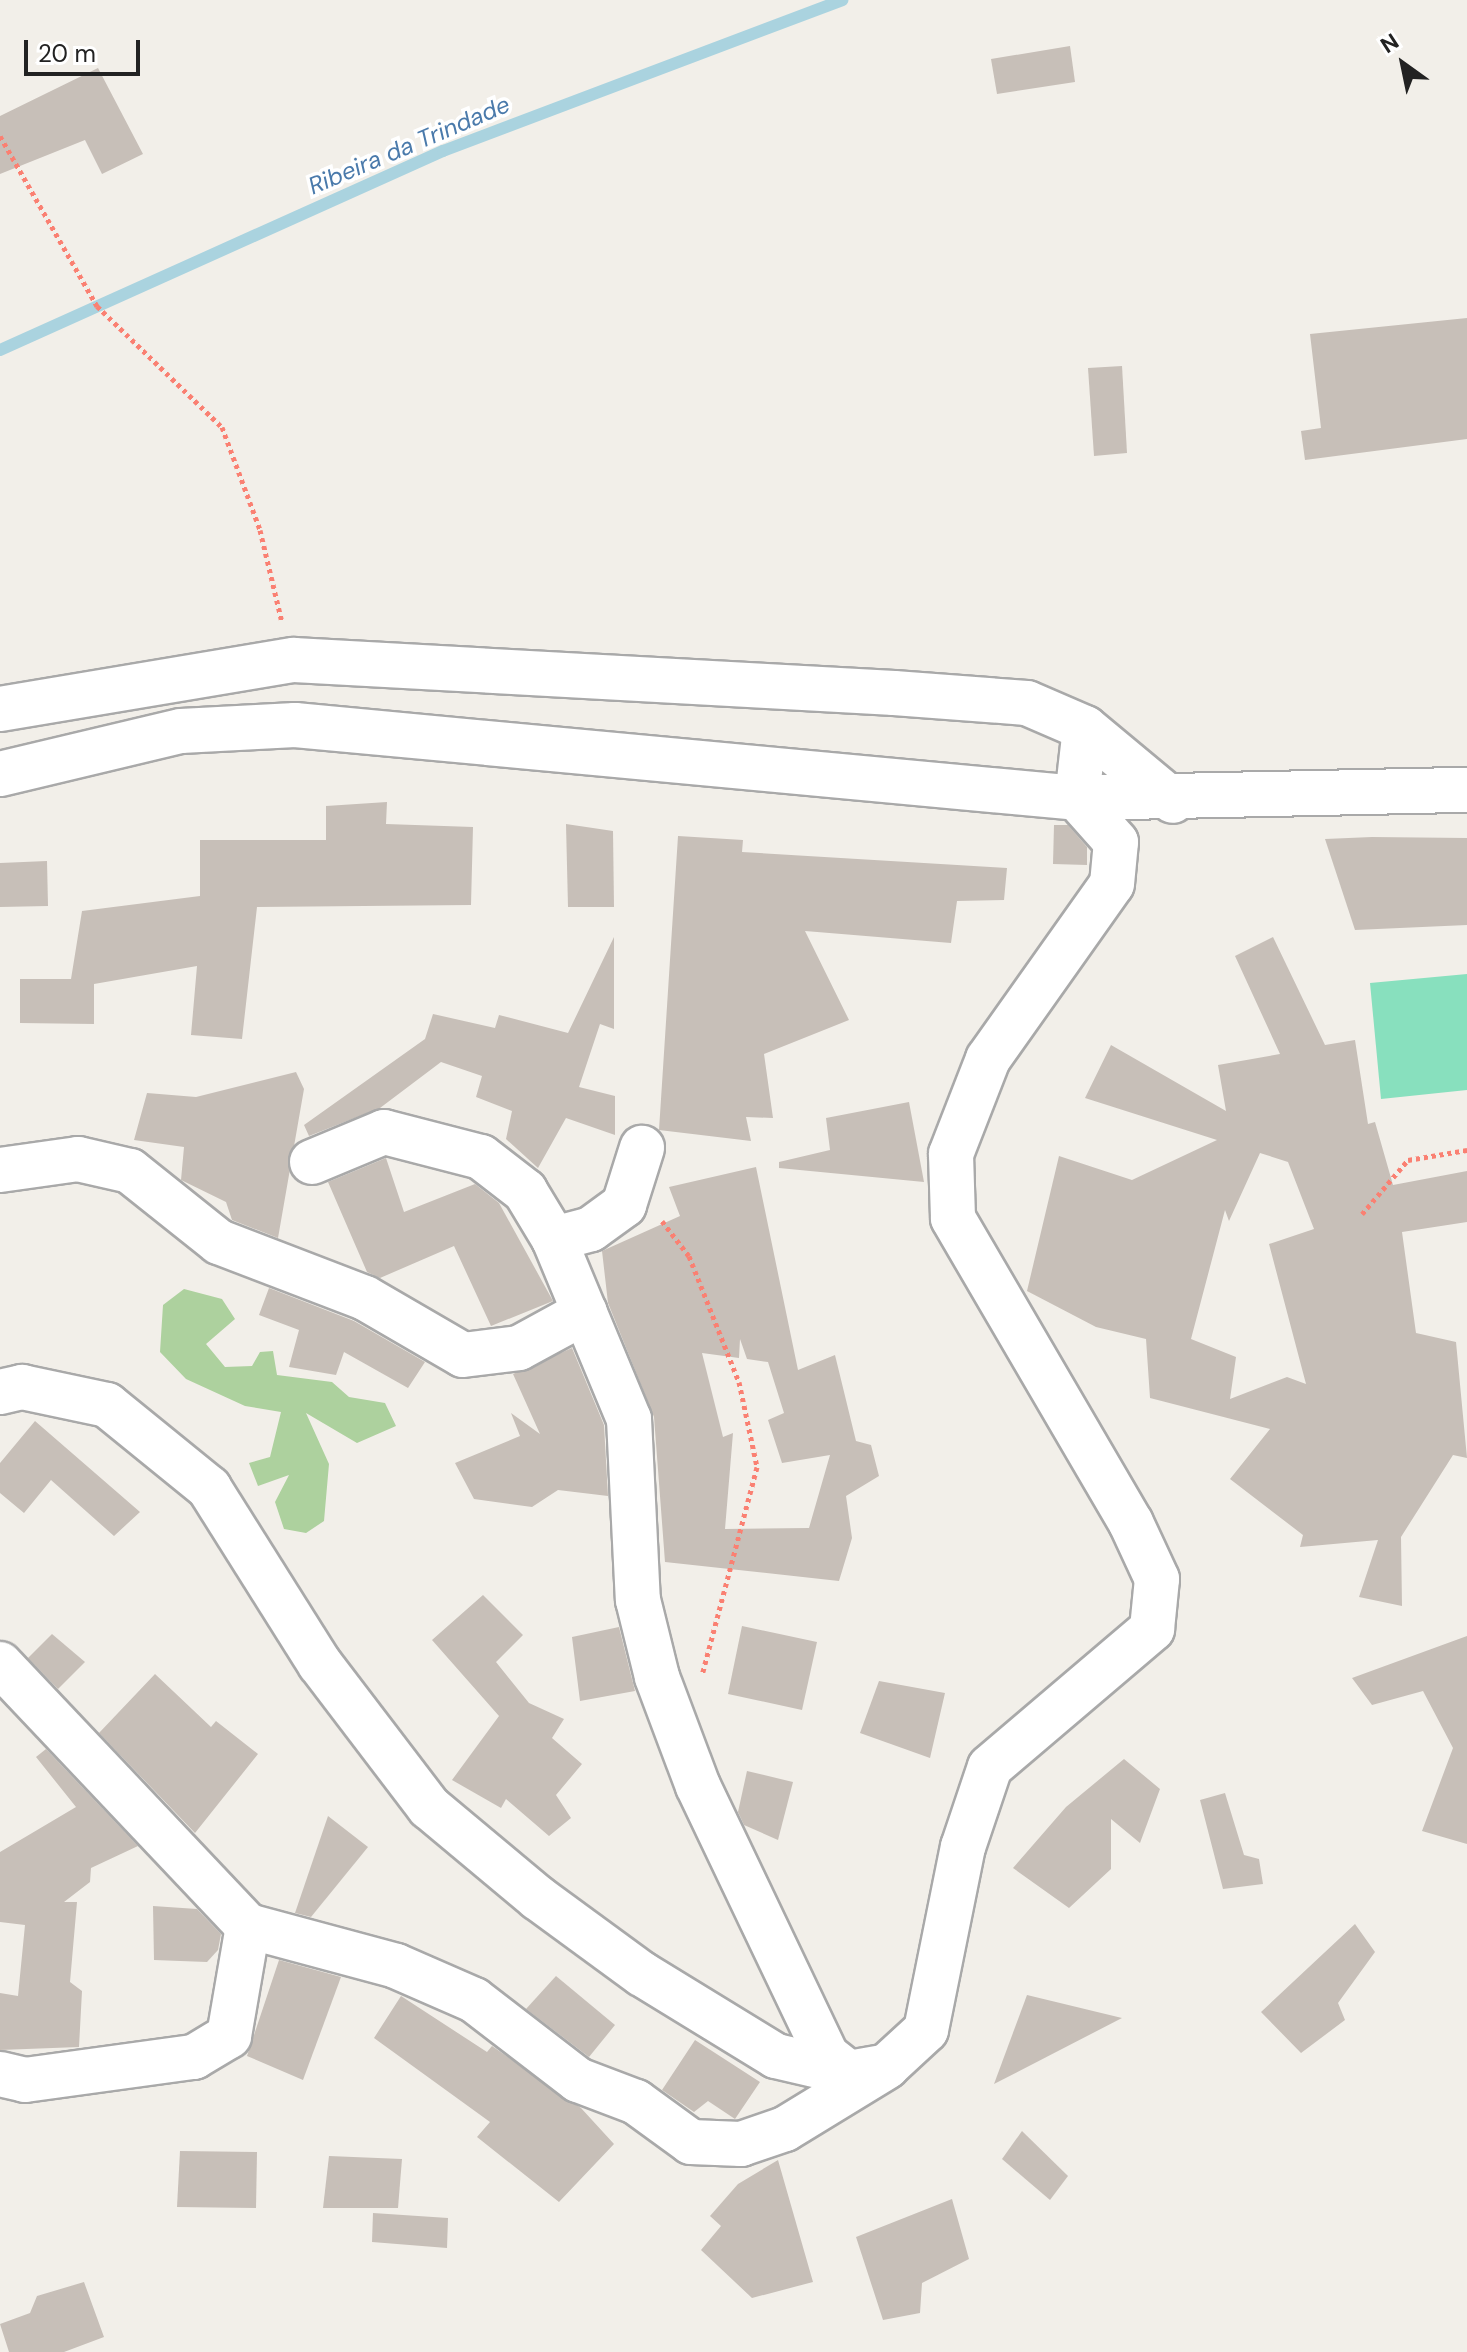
<!DOCTYPE html>
<html>
<head>
<meta charset="utf-8">
<style>
  body { margin:0 }
  #map { position:relative; width:1467px; height:2352px; overflow:hidden; background:#f2efe9; font-family:"DM Sans",sans-serif }
  div>[style] { position:absolute }
  [style*='--x'] { left:calc(var(--x)*1px); top:calc(var(--y)*1px); width:calc(var(--w)*1px); rotate:calc(var(--a)*1deg) }
  .forest>* { inset:0; background:#add19e }
  .pitch>* { inset:0; background:#88e0be }
  .stream>* { height:12px; margin:-6px; padding:0 6px; transform-origin:6px; border-radius:6px; background:#aad3df }
  .building>* { inset:0; background:#c7bfb8 }
  .path>* { height:5px; margin-top:-2.5px; transform-origin:0; background:repeating-linear-gradient(90deg,#fa8072 0 4px,transparent 0 8px) }
  .roads { filter:drop-shadow(2px 0 #a9a9a9) drop-shadow(-2px 0 #a9a9a9) drop-shadow(0 2px #a9a9a9) drop-shadow(0 -2px #a9a9a9) }
  .minor>* { height:44px; margin:-22px; padding:0 22px; transform-origin:22px; border-radius:22px; background:#fff }
  span { translate:-50% -50%; white-space:nowrap; text-align:center; line-height:1.15; -webkit-text-stroke:7px #fff; paint-order:stroke }
  .water-label { font-size:24px; color:#4a7aab; font-style:italic }
  .north { position:absolute; left:1363px; top:24px; width:80px; height:80px; -webkit-text-stroke:6px #fff; paint-order:stroke; rotate:327deg; font-size:22px; font-weight:700; line-height:32px; text-align:center; color:#222 }
  .north::after { content:''; display:block; margin:auto; width:28px; height:36px; background:#222; clip-path:polygon(50% 0,100% 100%,50% 72%,0 100%) }
  .scale { position:absolute; left:24px; top:40px; width:116px; height:36px; box-sizing:border-box; border:4px solid #222; border-top:0; padding-left:10px; font-size:24px; line-height:28px; white-space:nowrap; color:#222; -webkit-text-stroke:6px #fff; paint-order:stroke }
</style>
</head>
<body>
<div id="map">
  <div class="forest">
    <div style="clip-path:polygon(184px 1289px,222px 1299px,235px 1319px,206px 1344px,225px 1367px,252px 1366px,260px 1352px,273px 1351px,277px 1375px,332px 1382px,349px 1397px,385px 1403px,396px 1426px,357px 1443px,306px 1413px,329px 1464px,324px 1521px,306px 1533px,284px 1529px,275px 1502px,289px 1475px,258px 1486px,249px 1463px,270px 1457px,281px 1412px,245px 1406px,186px 1379px,160px 1352px,163px 1305px)"></div>
  </div>
  <div class="pitch">
    <div style="clip-path:polygon(1467px 974px,1467px 1090px,1381px 1099px,1370px 983px)"></div>
  </div>
  <div class="stream">
    <div style="--x:0;--y:350;--w:486;--a:-24.2"></div>
    <div style="--x:443;--y:151;--w:427;--a:-20.7"></div>
  </div>
  <div class="building">
    <div style="clip-path:polygon(1070px 46px,1075px 82px,997px 94px,991px 59px)"></div>
    <div style="clip-path:polygon(98px 68px,143px 154px,102px 174px,85px 140px,0 174px,0 116px)"></div>
    <div style="clip-path:polygon(1467px 318px,1467px 439px,1305px 460px,1301px 431px,1321px 428px,1310px 334px)"></div>
    <div style="clip-path:polygon(1122px 366px,1127px 453px,1094px 456px,1088px 368px)"></div>
    <div style="clip-path:polygon(387px 802px,386px 824px,473px 827px,471px 905px,257px 907px,242px 1039px,191px 1035px,197px 966px,94px 984px,94px 1024px,20px 1023px,20px 979px,71px 979px,82px 911px,200px 896px,200px 840px,326px 840px,326px 806px)"></div>
    <div style="clip-path:polygon(566px 824px,613px 831px,614px 907px,568px 907px)"></div>
    <div style="clip-path:polygon(1054px 825px,1068px 825px,1087px 847px,1087px 865px,1053px 864px)"></div>
    <div style="clip-path:polygon(678px 836px,743px 840px,742px 852px,1007px 868px,1004px 900px,957px 901px,951px 943px,805px 931px,849px 1020px,764px 1054px,773px 1118px,746px 1117px,751px 1141px,659px 1130px)"></div>
    <div style="clip-path:polygon(1372px 837px,1467px 838px,1467px 925px,1355px 930px,1325px 839px)"></div>
    <div style="clip-path:polygon(47px 861px,48px 906px,0 907px,0 863px)"></div>
    <div style="clip-path:polygon(614px 937px,614px 1029px,600px 1024px,579px 1087px,615px 1096px,615px 1135px,566px 1118px,538px 1168px,506px 1139px,512px 1111px,476px 1097px,482px 1076px,441px 1062px,380px 1108px,309px 1136px,304px 1125px,425px 1039px,433px 1014px,495px 1028px,499px 1015px,568px 1033px)"></div>
    <div style="clip-path:polygon(evenodd,1273px 937px,1325px 1045px,1355px 1040px,1368px 1124px,1375px 1122px,1393px 1185px,1467px 1171px,1467px 1222px,1402px 1232px,1416px 1333px,1456px 1342px,1467px 1458px,1453px 1455px,1401px 1537px,1402px 1606px,1359px 1597px,1378px 1540px,1300px 1547px,1303px 1535px,1230px 1479px,1270px 1429px,1150px 1398px,1146px 1339px,1096px 1327px,1027px 1291px,1059px 1156px,1132px 1180px,1217px 1140px,1085px 1098px,1111px 1045px,1226px 1111px,1218px 1065px,1280px 1054px,1235px 956px,1273px 937px,1260px 1153px,1288px 1162px,1314px 1229px,1269px 1244px,1306px 1384px,1287px 1377px,1230px 1399px,1236px 1357px,1191px 1339px,1225px 1210px,1229px 1221px,1260px 1153px)"></div>
    <div style="clip-path:polygon(296px 1072px,304px 1089px,278px 1238px,232px 1220px,226px 1202px,181px 1180px,184px 1147px,134px 1140px,147px 1093px,196px 1097px)"></div>
    <div style="clip-path:polygon(909px 1102px,924px 1182px,779px 1168px,779px 1162px,830px 1150px,826px 1118px)"></div>
    <div style="clip-path:polygon(386px 1158px,404px 1212px,475px 1184px,499px 1203px,553px 1301px,491px 1326px,454px 1246px,380px 1278px,367px 1272px,328px 1182px)"></div>
    <div style="clip-path:polygon(evenodd,756px 1167px,798px 1370px,835px 1355px,856px 1441px,871px 1445px,879px 1476px,846px 1496px,852px 1538px,839px 1581px,665px 1562px,654px 1417px,608px 1303px,602px 1251px,680px 1216px,669px 1187px,756px 1167px,740px 1339px,747px 1359px,768px 1362px,784px 1413px,768px 1420px,782px 1463px,830px 1455px,809px 1528px,725px 1529px,733px 1433px,723px 1437px,702px 1353px,739px 1358px,740px 1339px)"></div>
    <div style="clip-path:polygon(269px 1288px,354px 1321px,425px 1362px,408px 1388px,344px 1352px,336px 1375px,289px 1367px,299px 1330px,259px 1315px)"></div>
    <div style="clip-path:polygon(572px 1348px,604px 1425px,608px 1496px,558px 1490px,532px 1507px,474px 1499px,455px 1463px,520px 1436px,511px 1413px,540px 1434px,513px 1374px)"></div>
    <div style="clip-path:polygon(35px 1421px,140px 1512px,114px 1536px,51px 1480px,24px 1513px,0 1493px,0 1463px)"></div>
    <div style="clip-path:polygon(483px 1595px,523px 1635px,496px 1662px,529px 1703px,564px 1719px,552px 1738px,582px 1764px,556px 1795px,571px 1818px,549px 1836px,506px 1799px,501px 1808px,452px 1780px,499px 1716px,432px 1640px)"></div>
    <div style="clip-path:polygon(742px 1626px,817px 1642px,802px 1710px,728px 1694px)"></div>
    <div style="clip-path:polygon(619px 1627px,635px 1691px,580px 1701px,572px 1637px)"></div>
    <div style="clip-path:polygon(52px 1634px,85px 1662px,58px 1689px,28px 1658px)"></div>
    <div style="clip-path:polygon(1467px 1636px,1467px 1844px,1422px 1831px,1453px 1748px,1423px 1691px,1372px 1705px,1352px 1678px)"></div>
    <div style="clip-path:polygon(155px 1674px,211px 1727px,216px 1721px,258px 1754px,195px 1833px,99px 1733px)"></div>
    <div style="clip-path:polygon(879px 1681px,945px 1693px,930px 1758px,860px 1733px)"></div>
    <div style="clip-path:polygon(46px 1749px,138px 1846px,91px 1868px,90px 1882px,64px 1902px,77px 1902px,70px 1982px,82px 1991px,79px 2047px,0 2050px,0 1993px,18px 1996px,25px 1925px,0 1922px,0 1852px,76px 1807px,36px 1757px)"></div>
    <div style="clip-path:polygon(1124px 1759px,1160px 1789px,1140px 1843px,1111px 1819px,1111px 1869px,1069px 1908px,1013px 1868px,1066px 1807px)"></div>
    <div style="clip-path:polygon(747px 1771px,793px 1782px,778px 1840px,744px 1825px,738px 1812px)"></div>
    <div style="clip-path:polygon(1225px 1793px,1244px 1855px,1259px 1859px,1263px 1884px,1223px 1889px,1200px 1800px)"></div>
    <div style="clip-path:polygon(328px 1816px,368px 1847px,311px 1917px,295px 1913px)"></div>
    <div style="clip-path:polygon(153px 1906px,197px 1909px,221px 1934px,218px 1950px,207px 1962px,154px 1960px)"></div>
    <div style="clip-path:polygon(1355px 1924px,1375px 1952px,1338px 2003px,1345px 2020px,1301px 2053px,1261px 2012px)"></div>
    <div style="clip-path:polygon(279px 1960px,341px 1977px,303px 2080px,247px 2056px)"></div>
    <div style="clip-path:polygon(556px 1976px,615px 2025px,589px 2057px,526px 2009px)"></div>
    <div style="clip-path:polygon(1027px 1995px,1122px 2018px,994px 2084px)"></div>
    <div style="clip-path:polygon(401px 1996px,487px 2052px,492px 2046px,581px 2108px,614px 2144px,559px 2202px,477px 2137px,490px 2122px,374px 2038px)"></div>
    <div style="clip-path:polygon(695px 2040px,760px 2082px,735px 2119px,708px 2101px,694px 2112px,662px 2090px)"></div>
    <div style="clip-path:polygon(1022px 2131px,1068px 2176px,1050px 2200px,1002px 2159px)"></div>
    <div style="clip-path:polygon(180px 2151px,257px 2152px,256px 2208px,177px 2207px)"></div>
    <div style="clip-path:polygon(329px 2156px,402px 2159px,398px 2208px,323px 2208px)"></div>
    <div style="clip-path:polygon(778px 2160px,813px 2282px,752px 2298px,701px 2250px,721px 2226px,710px 2216px,738px 2184px)"></div>
    <div style="clip-path:polygon(952px 2199px,969px 2259px,922px 2283px,920px 2313px,883px 2320px,856px 2237px)"></div>
    <div style="clip-path:polygon(373px 2213px,448px 2218px,447px 2248px,372px 2242px)"></div>
    <div style="clip-path:polygon(84px 2282px,104px 2337px,64px 2352px,9px 2352px,0 2324px,30px 2313px,37px 2296px)"></div>
  </div>
  <div class="path">
    <div style="--x:0;--y:136;--w:196;--a:60.3"></div>
    <div style="--x:97;--y:306;--w:174;--a:44.1"></div>
    <div style="--x:222;--y:427;--w:110;--a:69.7"></div>
    <div style="--x:260;--y:530;--w:95;--a:76.6"></div>
    <div style="--x:1362;--y:1214;--w:71;--a:-49.6"></div>
    <div style="--x:1408;--y:1160;--w:60;--a:-9.6"></div>
    <div style="--x:662;--y:1221;--w:44;--a:52.4"></div>
    <div style="--x:689;--y:1256;--w:136;--a:68.4"></div>
    <div style="--x:739;--y:1382;--w:87;--a:78"></div>
    <div style="--x:757;--y:1467;--w:215;--a:104.8"></div>
  </div>
  <div class="roads">
    <div class="minor">
      <div style="--x:0;--y:709;--w:298;--a:-9.5"></div>
      <div style="--x:294;--y:660;--w:601;--a:3.15"></div>
      <div style="--x:894;--y:693;--w:133;--a:4.3"></div>
      <div style="--x:1027;--y:703;--w:63;--a:23.3"></div>
      <div style="--x:1085;--y:728;--w:114;--a:39.7"></div>
      <div style="--x:0;--y:774;--w:186;--a:-13.4"></div>
      <div style="--x:181;--y:731;--w:114;--a:-3"></div>
      <div style="--x:295;--y:725;--w:785;--a:5.33"></div>
      <div style="--x:1077;--y:798;--w:390;--a:-1.2"></div>
      <div style="--x:312;--y:1162;--w:78;--a:-22.6"></div>
      <div style="--x:384;--y:1132;--w:100;--a:14.5"></div>
      <div style="--x:481;--y:1157;--w:56;--a:37.7"></div>
      <div style="--x:525;--y:1191;--w:56;--a:58.9"></div>
      <div style="--x:554;--y:1239;--w:195;--a:67.4"></div>
      <div style="--x:629;--y:1419;--w:181;--a:87.2"></div>
      <div style="--x:638;--y:1600;--w:79;--a:76.1"></div>
      <div style="--x:657;--y:1677;--w:116;--a:69.4"></div>
      <div style="--x:698;--y:1786;--w:299;--a:64.5"></div>
      <div style="--x:827;--y:2056;--w:28;--a:38"></div>
      <div style="--x:849;--y:2073;--w:39;--a:-10"></div>
      <div style="--x:887;--y:2066;--w:53;--a:-42.7"></div>
      <div style="--x:926;--y:2030;--w:187;--a:-78.6"></div>
      <div style="--x:963;--y:1847;--w:84;--a:-71.4"></div>
      <div style="--x:990;--y:1767;--w:213;--a:-40.4"></div>
      <div style="--x:1152;--y:1629;--w:50;--a:-84.3"></div>
      <div style="--x:1157;--y:1579;--w:62;--a:-114.9"></div>
      <div style="--x:1131;--y:1523;--w:353;--a:-120.3"></div>
      <div style="--x:953;--y:1218;--w:64;--a:-91.8"></div>
      <div style="--x:951;--y:1154;--w:102;--a:-68.7"></div>
      <div style="--x:988;--y:1059;--w:214;--a:-54.7"></div>
      <div style="--x:1112;--y:884;--w:42;--a:-84.6"></div>
      <div style="--x:1116;--y:842;--w:59;--a:-131.6"></div>
      <div style="--x:1077;--y:798;--w:70;--a:-83.5"></div>
      <div style="--x:0;--y:1170;--w:79;--a:-8"></div>
      <div style="--x:78;--y:1159;--w:53;--a:13"></div>
      <div style="--x:130;--y:1171;--w:114;--a:38.6"></div>
      <div style="--x:219;--y:1242;--w:156;--a:21"></div>
      <div style="--x:365;--y:1298;--w:113;--a:30.2"></div>
      <div style="--x:463;--y:1355;--w:56;--a:-7.1"></div>
      <div style="--x:519;--y:1348;--w:75;--a:-28.6"></div>
      <div style="--x:554;--y:1239;--w:38;--a:-15"></div>
      <div style="--x:591;--y:1229;--w:41;--a:-36"></div>
      <div style="--x:624;--y:1205;--w:60;--a:-72.5"></div>
      <div style="--x:0;--y:1392;--w:23;--a:-13"></div>
      <div style="--x:22;--y:1387;--w:87;--a:12"></div>
      <div style="--x:107;--y:1405;--w:132;--a:39.1"></div>
      <div style="--x:209;--y:1488;--w:208;--a:57.8"></div>
      <div style="--x:320;--y:1664;--w:180;--a:52.7"></div>
      <div style="--x:429;--y:1807;--w:142;--a:39.9"></div>
      <div style="--x:538;--y:1898;--w:129;--a:36.2"></div>
      <div style="--x:642;--y:1974;--w:157;--a:31.5"></div>
      <div style="--x:776;--y:2056;--w:75;--a:13.1"></div>
      <div style="--x:0;--y:1664;--w:361;--a:46.6"></div>
      <div style="--x:248;--y:1926;--w:153;--a:15.1"></div>
      <div style="--x:396;--y:1966;--w:85;--a:23.6"></div>
      <div style="--x:474;--y:2000;--w:131;--a:37.6"></div>
      <div style="--x:578;--y:2080;--w:62;--a:20.8"></div>
      <div style="--x:636;--y:2102;--w:68;--a:36"></div>
      <div style="--x:691;--y:2142;--w:50;--a:2.3"></div>
      <div style="--x:741;--y:2144;--w:46;--a:-18.8"></div>
      <div style="--x:785;--y:2129;--w:117;--a:-31.4"></div>
      <div style="--x:0;--y:2074;--w:26;--a:13"></div>
      <div style="--x:25;--y:2080;--w:171;--a:-7.8"></div>
      <div style="--x:194;--y:2057;--w:41;--a:-31"></div>
      <div style="--x:229;--y:2036;--w:112;--a:-80.2"></div>
    </div>
  </div>
  <div class="water-label">
    <span style="left:409px;top:145px;rotate:-23deg">Ribeira da Trindade</span>
  </div>
  <div class="north">N</div>
  <div class="scale">20 m</div>
</div>
</body>
</html>
